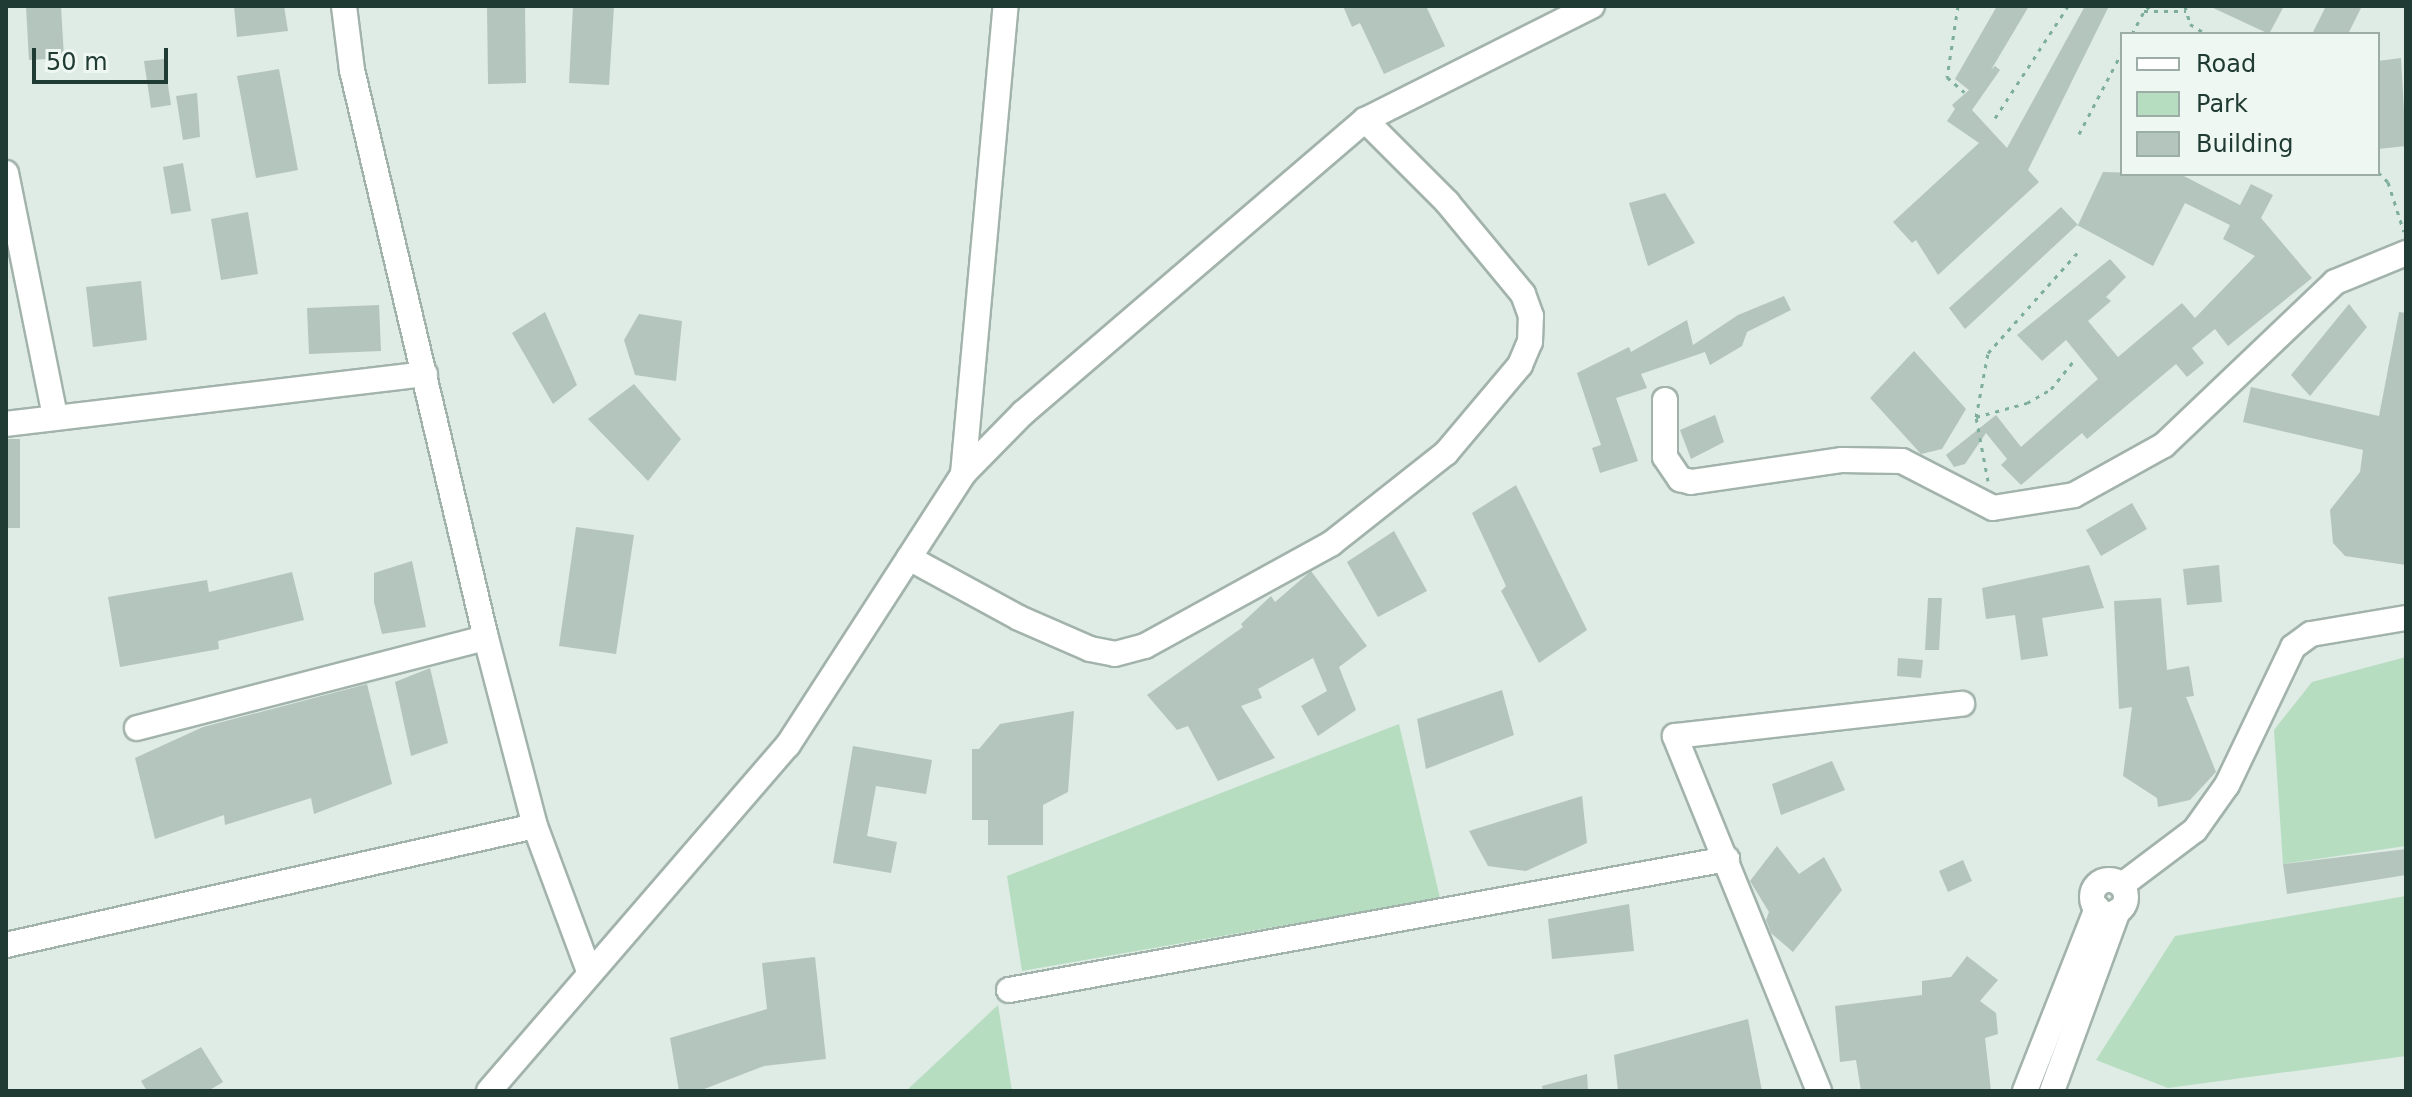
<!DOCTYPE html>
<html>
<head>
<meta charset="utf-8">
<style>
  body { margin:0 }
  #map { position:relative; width:2412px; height:1097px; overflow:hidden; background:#dfebe5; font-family:"DejaVu Sans",sans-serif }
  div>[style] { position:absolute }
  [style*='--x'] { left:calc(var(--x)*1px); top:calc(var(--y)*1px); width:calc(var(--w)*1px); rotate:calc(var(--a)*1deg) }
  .green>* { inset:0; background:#b7ddc0 }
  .building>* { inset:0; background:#b4c5be }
  .path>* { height:3px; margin-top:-1.5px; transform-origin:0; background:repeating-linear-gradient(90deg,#7eaf9e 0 4px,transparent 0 10px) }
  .roads { filter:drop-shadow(2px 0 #a2b3ac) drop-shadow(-2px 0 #a2b3ac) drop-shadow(0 2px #a2b3ac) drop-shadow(0 -2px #a2b3ac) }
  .minor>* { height:24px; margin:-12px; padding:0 12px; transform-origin:12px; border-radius:12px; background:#fff }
  .minor>.ring { margin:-12px; padding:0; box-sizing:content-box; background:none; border:24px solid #fff; border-radius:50% }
  span { translate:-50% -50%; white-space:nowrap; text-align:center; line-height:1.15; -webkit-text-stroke:6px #eff7f3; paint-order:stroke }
  .frame { position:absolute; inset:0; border:8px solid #203b33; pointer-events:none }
  .legend { position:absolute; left:2120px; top:32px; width:260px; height:144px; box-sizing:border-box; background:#eff7f3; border:2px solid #9caca6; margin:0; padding:10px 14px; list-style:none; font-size:24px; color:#203b33 }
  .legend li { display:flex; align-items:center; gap:16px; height:40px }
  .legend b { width:40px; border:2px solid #9caca6 }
  .scale { position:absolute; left:32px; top:48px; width:136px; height:36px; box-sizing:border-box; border:4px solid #203b33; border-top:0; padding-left:10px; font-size:24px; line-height:28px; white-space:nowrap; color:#203b33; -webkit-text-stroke:6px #eff7f3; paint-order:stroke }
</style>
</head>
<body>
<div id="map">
  <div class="green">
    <div style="clip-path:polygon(2406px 657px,2406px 846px,2283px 864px,2274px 730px,2312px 682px)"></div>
    <div style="clip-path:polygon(1399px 724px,1440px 898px,1022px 971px,1007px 876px)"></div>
    <div style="clip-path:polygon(2406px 896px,2406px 1056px,2168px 1088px,2096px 1060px,2175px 936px)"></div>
    <div style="clip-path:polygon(998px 1005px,1012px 1091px,906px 1091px)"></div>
  </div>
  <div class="building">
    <div style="clip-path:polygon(26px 6px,61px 6px,64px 58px,29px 60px)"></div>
    <div style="clip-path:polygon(234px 6px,284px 6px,288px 31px,237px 37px)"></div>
    <div style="clip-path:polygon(487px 6px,525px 6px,526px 83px,488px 84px)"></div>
    <div style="clip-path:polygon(573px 6px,614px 6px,609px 85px,569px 83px)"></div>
    <div style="clip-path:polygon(1343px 6px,1426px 6px,1445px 46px,1384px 74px,1360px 23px,1352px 27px)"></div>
    <div style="clip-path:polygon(1997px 6px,2029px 6px,1991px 70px,1995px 66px,2000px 70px,1972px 110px,2007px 148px,2085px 6px,2109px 6px,2028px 170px,2039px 182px,1938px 275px,1916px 240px,1912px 243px,1893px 222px,1979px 143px,1947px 121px,1955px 109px,1952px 105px,1969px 90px,1955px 79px)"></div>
    <div style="clip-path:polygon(2209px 6px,2284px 6px,2269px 34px)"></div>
    <div style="clip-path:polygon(2326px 6px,2362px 6px,2348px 34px,2312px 34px)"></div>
    <div style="clip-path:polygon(2401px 58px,2406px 146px,2378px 149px,2378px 61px)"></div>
    <div style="clip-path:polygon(164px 59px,171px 105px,151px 108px,144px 61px)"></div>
    <div style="clip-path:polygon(279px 69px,298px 170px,256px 178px,237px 76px)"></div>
    <div style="clip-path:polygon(197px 93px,200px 137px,183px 140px,176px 96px)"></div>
    <div style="clip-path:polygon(183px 163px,191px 211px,171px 214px,163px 167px)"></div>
    <div style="clip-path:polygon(2103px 172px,2180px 174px,2240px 205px,2251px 184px,2273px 195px,2261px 218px,2312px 278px,2228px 346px,2215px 329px,2192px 348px,2204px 363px,2187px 377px,2176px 364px,2087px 439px,2082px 433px,2021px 485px,2001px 465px,2007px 459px,1986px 433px,1965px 464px,1954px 467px,1946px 455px,1996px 415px,2021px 447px,2098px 379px,2066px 340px,2042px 361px,2017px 335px,2110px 259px,2126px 277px,2106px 297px,2111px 301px,2088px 321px,2118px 357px,2182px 303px,2195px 318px,2255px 256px,2223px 239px,2230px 225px,2185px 203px,2153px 266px,2077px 225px,1965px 329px,1949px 308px,2061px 207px,2078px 225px)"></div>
    <div style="clip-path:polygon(1665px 193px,1695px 243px,1648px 266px,1629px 203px)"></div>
    <div style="clip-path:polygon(248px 212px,258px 274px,221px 280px,211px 219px)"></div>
    <div style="clip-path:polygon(141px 281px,147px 340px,93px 347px,86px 287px)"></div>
    <div style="clip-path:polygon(1784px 296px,1791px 310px,1747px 332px,1742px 346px,1710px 365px,1705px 352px,1641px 374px,1647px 388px,1616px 398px,1638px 461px,1600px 473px,1592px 448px,1601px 445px,1577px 373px,1629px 347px,1631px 352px,1687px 320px,1693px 345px,1738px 315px)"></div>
    <div style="clip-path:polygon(2349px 304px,2367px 327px,2310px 396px,2291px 375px)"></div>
    <div style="clip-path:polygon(379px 305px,381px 351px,309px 354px,307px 308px)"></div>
    <div style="clip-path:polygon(545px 312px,577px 385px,553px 404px,512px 333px)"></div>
    <div style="clip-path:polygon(2399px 312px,2406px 313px,2406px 565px,2345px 556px,2333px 543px,2330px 510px,2360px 472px,2363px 450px,2243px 422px,2251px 387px,2379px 416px)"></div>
    <div style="clip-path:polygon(639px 314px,682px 321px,676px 381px,635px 375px,624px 340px)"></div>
    <div style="clip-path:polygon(1914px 351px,1966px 409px,1942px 449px,1921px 454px,1870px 398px)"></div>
    <div style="clip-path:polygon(634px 384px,681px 439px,648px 481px,588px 419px)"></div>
    <div style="clip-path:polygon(1715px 415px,1724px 442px,1691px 459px,1680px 430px)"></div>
    <div style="clip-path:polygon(6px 439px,20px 439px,20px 528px,6px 528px)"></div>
    <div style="clip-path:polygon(1516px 485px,1587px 630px,1539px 663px,1501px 591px,1506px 586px,1472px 513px)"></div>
    <div style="clip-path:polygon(2132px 503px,2147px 529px,2101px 556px,2086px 530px)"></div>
    <div style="clip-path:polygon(576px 527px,634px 535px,616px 654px,559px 646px)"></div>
    <div style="clip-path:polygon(1394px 531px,1427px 591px,1378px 617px,1347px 562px)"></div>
    <div style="clip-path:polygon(412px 561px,426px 627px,382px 634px,374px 602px,374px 573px)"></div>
    <div style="clip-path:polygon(2089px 565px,2104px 608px,2042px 618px,2048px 656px,2021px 660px,2015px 615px,1986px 619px,1982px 588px)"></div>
    <div style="clip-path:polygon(2219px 565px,2222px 602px,2187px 605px,2183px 569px)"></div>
    <div style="clip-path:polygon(1311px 571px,1367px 646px,1339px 667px,1356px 710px,1318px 736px,1301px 706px,1327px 691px,1313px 658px,1258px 689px,1262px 698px,1241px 706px,1275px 758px,1218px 781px,1188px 726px,1177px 730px,1147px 695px,1243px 627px,1241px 624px,1271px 596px,1275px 602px)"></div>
    <div style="clip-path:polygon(292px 572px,304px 620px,218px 641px,219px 649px,120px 667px,108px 597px,207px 580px,209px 592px)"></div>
    <div style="clip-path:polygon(1928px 598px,1942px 598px,1939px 650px,1925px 650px)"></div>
    <div style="clip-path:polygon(2161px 598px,2167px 670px,2189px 666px,2194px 696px,2186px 697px,2216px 772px,2190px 800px,2158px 807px,2157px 798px,2123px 776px,2132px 707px,2119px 709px,2114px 601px)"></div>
    <div style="clip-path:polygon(1898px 658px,1923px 660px,1921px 678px,1897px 676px)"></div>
    <div style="clip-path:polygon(430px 668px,448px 743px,411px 756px,395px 682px)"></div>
    <div style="clip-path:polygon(367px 684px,392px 784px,314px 814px,311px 798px,225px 825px,224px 815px,155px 839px,135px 758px,203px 727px)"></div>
    <div style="clip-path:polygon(1502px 690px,1514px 735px,1426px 769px,1417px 719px)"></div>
    <div style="clip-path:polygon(1074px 711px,1068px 792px,1043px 805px,1043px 845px,988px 845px,988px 820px,972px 820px,972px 749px,979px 749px,1000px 724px)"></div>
    <div style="clip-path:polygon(853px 746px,932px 760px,926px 794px,876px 786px,867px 836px,897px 842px,891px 873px,833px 863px)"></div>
    <div style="clip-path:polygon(1832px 761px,1845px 790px,1781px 815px,1772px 784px)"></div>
    <div style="clip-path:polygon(1582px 796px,1587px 843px,1526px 871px,1488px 866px,1469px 831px)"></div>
    <div style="clip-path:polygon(1777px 846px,1799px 874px,1824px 857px,1842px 890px,1793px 952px,1771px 933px,1766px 920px,1769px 912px,1750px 881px)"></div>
    <div style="clip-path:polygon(2406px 849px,2406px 875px,2287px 894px,2283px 864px)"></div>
    <div style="clip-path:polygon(1963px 860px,1972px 881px,1948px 892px,1939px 871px)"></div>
    <div style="clip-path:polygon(1629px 904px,1634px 951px,1552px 959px,1548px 919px)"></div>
    <div style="clip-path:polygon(1967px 956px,1998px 980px,1980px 1001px,1996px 1013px,1998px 1034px,1985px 1038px,1991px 1091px,1861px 1091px,1856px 1060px,1840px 1062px,1835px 1006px,1922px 995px,1922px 981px,1951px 977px)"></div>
    <div style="clip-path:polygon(815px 957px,826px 1059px,764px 1066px,699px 1091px,679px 1091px,670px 1038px,767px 1009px,762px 963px)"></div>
    <div style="clip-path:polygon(1748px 1019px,1762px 1091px,1618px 1091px,1614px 1055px)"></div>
    <div style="clip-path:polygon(201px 1047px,223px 1082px,208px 1091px,147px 1091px,141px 1081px)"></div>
    <div style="clip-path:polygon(1587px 1074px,1588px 1091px,1543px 1091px,1542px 1086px)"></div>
  </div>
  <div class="path">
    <div style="--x:1958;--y:6;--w:72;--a:98.8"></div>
    <div style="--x:1947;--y:77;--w:23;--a:41"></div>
    <div style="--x:2150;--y:6;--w:8;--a:140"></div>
    <div style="--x:2144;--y:11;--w:42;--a:0"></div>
    <div style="--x:2185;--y:6;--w:19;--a:74"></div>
    <div style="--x:2190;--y:24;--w:19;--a:32"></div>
    <div style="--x:2132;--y:34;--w:26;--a:-62"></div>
    <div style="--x:1995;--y:118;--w:134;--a:-56.9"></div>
    <div style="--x:2079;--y:134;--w:93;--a:-62.3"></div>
    <div style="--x:2378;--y:172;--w:14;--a:45"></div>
    <div style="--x:2388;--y:182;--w:52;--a:72.3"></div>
    <div style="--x:1976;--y:417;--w:53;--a:-15.4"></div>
    <div style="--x:2027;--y:403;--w:28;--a:-30"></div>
    <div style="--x:2051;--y:389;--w:35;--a:-51"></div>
    <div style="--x:1988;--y:481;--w:65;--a:-100.6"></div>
    <div style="--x:1976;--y:417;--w:65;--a:-79.4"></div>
    <div style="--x:1988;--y:353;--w:134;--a:-48.3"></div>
  </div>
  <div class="roads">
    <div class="minor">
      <div style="--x:344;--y:6;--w:64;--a:82.9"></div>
      <div style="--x:352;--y:70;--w:584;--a:76.73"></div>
      <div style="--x:486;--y:638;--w:194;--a:75.4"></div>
      <div style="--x:535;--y:826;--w:155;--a:69.6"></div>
      <div style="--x:6;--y:173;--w:249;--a:78.6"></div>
      <div style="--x:1665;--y:400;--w:57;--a:90"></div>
      <div style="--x:1665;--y:457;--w:27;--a:56"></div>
      <div style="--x:1680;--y:479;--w:11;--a:15"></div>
      <div style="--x:1691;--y:482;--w:153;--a:-8.3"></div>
      <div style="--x:1842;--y:460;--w:60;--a:1"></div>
      <div style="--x:1902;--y:461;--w:102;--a:27.3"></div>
      <div style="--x:1993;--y:508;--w:82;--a:-9.1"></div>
      <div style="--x:2074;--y:495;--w:103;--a:-29.1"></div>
      <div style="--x:2164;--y:445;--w:236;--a:-43.6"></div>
      <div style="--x:2335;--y:282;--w:77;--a:-22.2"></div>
      <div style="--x:6;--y:424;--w:422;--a:-6.8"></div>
      <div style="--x:963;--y:474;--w:470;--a:-84.8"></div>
      <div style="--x:909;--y:558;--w:125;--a:28.6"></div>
      <div style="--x:1019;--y:618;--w:77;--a:23.6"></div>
      <div style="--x:1090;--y:649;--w:25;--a:11"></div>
      <div style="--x:1115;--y:654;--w:31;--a:-15"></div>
      <div style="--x:1145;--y:646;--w:213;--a:-28.8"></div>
      <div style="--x:1332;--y:543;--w:145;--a:-38.3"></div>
      <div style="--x:1446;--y:453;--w:115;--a:-49.9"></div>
      <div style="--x:1520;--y:365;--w:25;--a:-67"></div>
      <div style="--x:1530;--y:342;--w:26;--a:-88"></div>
      <div style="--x:1531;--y:316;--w:23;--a:-110"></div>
      <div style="--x:1523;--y:294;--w:119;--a:-129.6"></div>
      <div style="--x:1447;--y:202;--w:116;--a:-135"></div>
      <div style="--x:137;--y:728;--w:360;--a:-14.5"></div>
      <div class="ring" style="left:2092px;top:880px;width:10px;height:10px"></div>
      <div style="--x:2122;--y:885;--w:91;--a:-37"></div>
      <div style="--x:2195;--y:830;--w:55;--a:-54.6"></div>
      <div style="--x:2227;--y:785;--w:153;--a:-64.4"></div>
      <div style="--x:2293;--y:647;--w:22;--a:-36"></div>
      <div style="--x:2311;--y:634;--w:96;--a:-9.6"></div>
      <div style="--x:6;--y:945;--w:542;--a:-12.68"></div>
      <div style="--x:1009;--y:990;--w:730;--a:-10.34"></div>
      <div style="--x:489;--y:1091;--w:457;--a:-49.2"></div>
      <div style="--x:788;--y:745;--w:323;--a:-57.1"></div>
      <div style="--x:963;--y:474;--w:86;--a:-45.5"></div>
      <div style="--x:1023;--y:413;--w:450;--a:-40.6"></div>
      <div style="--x:1365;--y:120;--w:254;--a:-26.7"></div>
      <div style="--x:1819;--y:1091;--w:383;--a:-112.1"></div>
      <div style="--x:1675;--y:736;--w:289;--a:-6.4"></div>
      <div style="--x:2025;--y:1091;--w:197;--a:-68.5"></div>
      <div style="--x:2052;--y:1091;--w:192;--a:-69.9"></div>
    </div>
  </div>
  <div class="frame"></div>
  <ul class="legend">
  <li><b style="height:10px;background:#fff"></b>Road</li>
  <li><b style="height:22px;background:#b7ddc0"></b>Park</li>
  <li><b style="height:22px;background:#b4c5be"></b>Building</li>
  </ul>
  <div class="scale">50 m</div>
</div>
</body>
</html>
